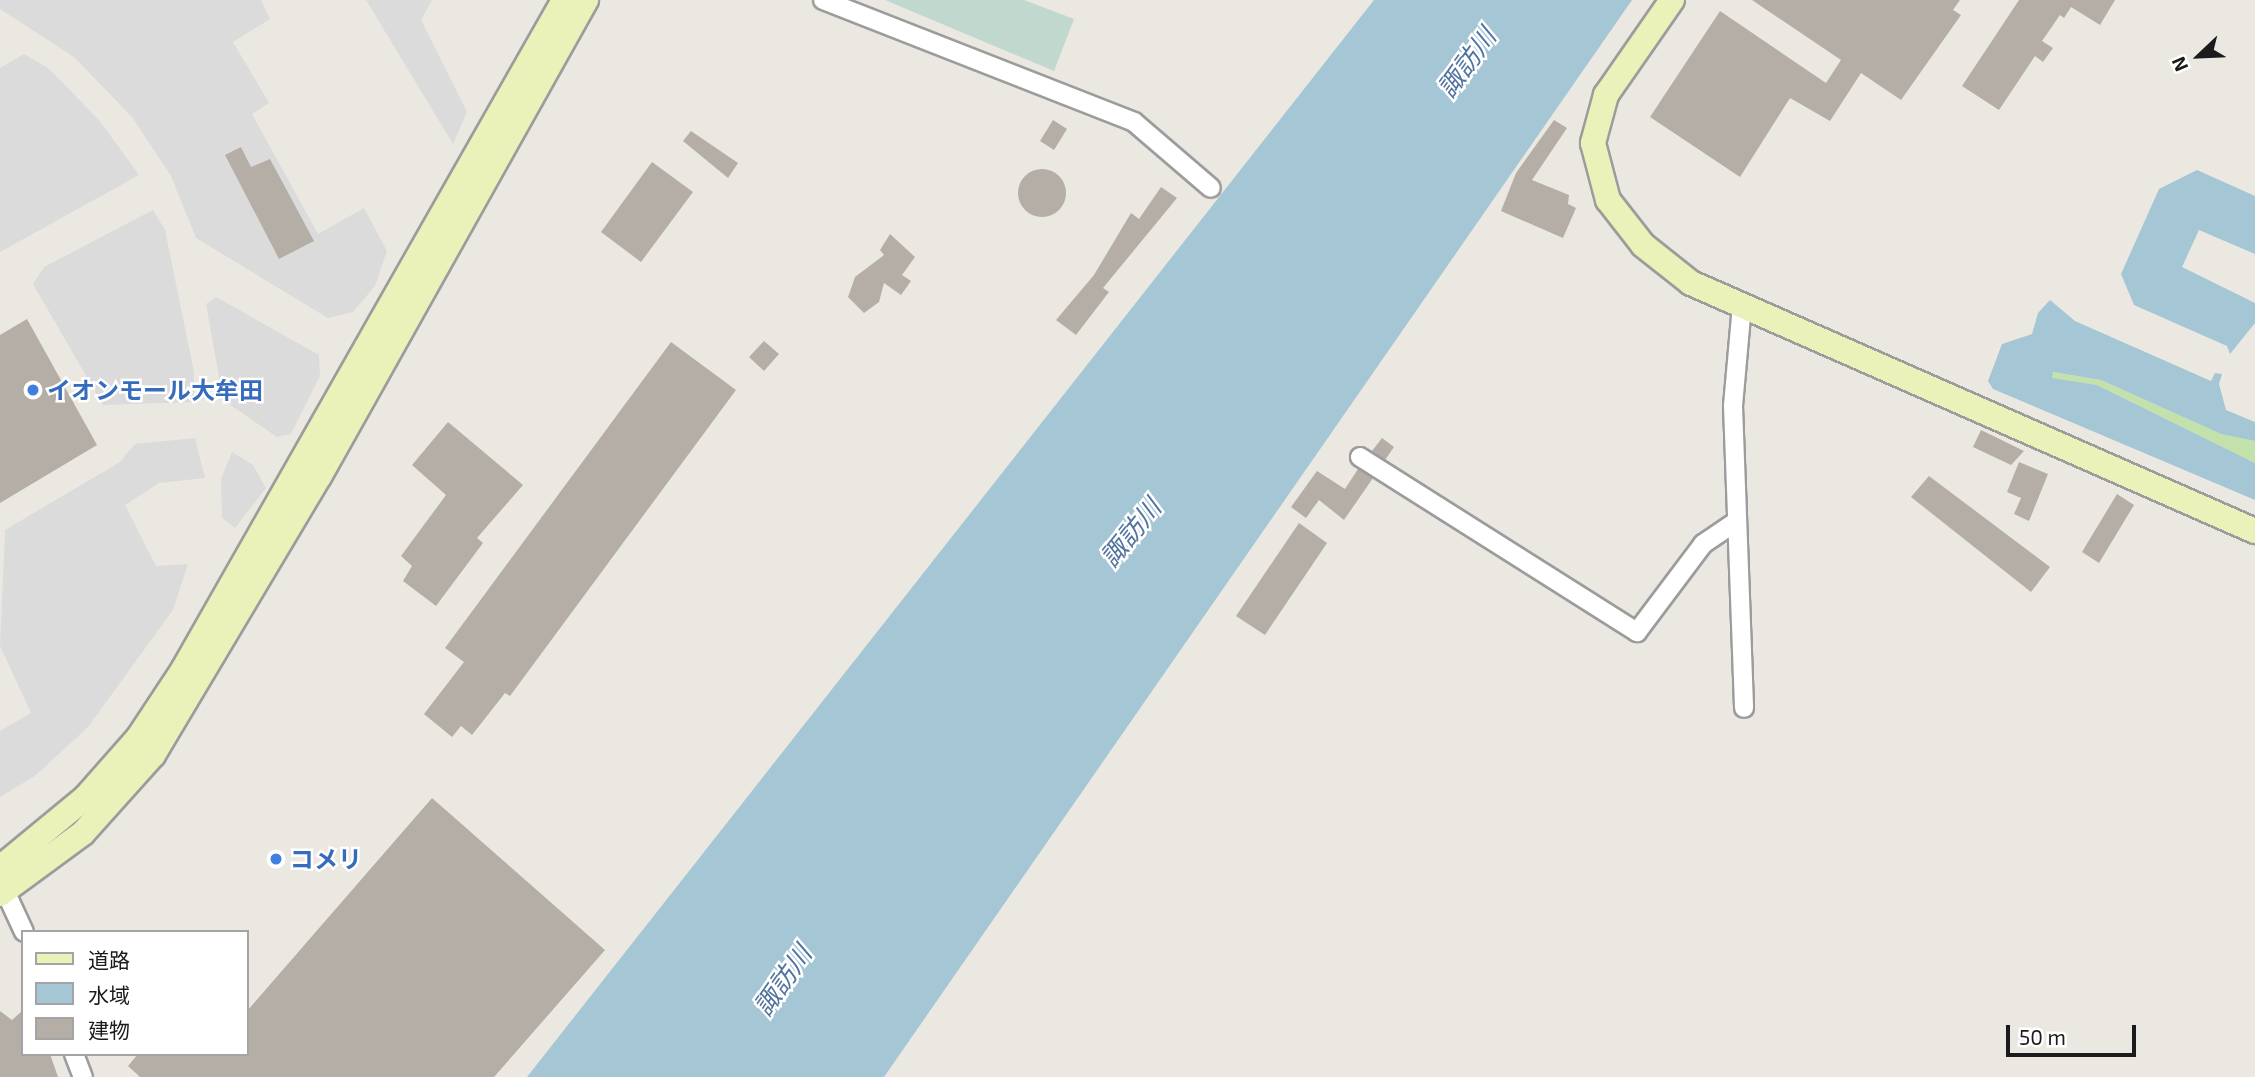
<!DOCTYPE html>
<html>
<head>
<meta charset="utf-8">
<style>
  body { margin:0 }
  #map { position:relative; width:2255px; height:1077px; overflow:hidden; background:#ebe8e1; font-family:"Exo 2","Noto Sans JP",sans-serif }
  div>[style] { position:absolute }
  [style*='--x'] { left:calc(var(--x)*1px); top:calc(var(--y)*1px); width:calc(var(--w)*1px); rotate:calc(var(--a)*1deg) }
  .grass>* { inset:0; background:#c2e1ab }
  .wetland>* { inset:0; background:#c0d8ce }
  .parking>* { inset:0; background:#dbdbdb }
  .water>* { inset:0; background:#a5c6d5 }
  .building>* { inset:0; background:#b4aea7 }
  .round { border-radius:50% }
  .roads { filter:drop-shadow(2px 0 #9c9c9c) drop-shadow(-2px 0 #9c9c9c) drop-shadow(0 2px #9c9c9c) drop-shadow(0 -2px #9c9c9c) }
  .street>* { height:18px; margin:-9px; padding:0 9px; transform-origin:9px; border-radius:9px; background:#fff }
  .secondary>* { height:24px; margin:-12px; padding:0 12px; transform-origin:12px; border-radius:12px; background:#eaf1b9 }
  .dots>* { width:19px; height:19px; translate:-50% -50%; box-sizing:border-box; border:4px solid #fff; border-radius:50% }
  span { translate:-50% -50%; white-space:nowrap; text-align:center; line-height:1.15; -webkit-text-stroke:5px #fff; paint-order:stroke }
  .shop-label { font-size:24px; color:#366cbe; font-weight:700 }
  .left { translate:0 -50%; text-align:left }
  .water-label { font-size:26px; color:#52739f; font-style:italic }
  .legend { position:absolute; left:21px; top:930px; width:228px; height:126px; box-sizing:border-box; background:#fff; border:2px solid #a4a4a4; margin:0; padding:9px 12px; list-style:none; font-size:21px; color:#1b1b1b }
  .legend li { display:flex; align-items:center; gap:14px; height:35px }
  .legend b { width:35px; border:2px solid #a4a4a4 }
  .north { position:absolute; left:2164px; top:21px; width:70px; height:70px; -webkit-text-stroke:5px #fff; paint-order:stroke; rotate:247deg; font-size:19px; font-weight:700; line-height:28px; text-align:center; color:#1b1b1b }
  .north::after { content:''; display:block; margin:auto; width:24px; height:32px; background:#1b1b1b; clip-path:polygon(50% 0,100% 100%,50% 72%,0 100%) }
  .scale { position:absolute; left:2006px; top:1025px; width:130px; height:32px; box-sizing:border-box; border:4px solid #1b1b1b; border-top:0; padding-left:9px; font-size:21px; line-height:24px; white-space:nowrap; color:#1b1b1b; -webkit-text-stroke:5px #fff; paint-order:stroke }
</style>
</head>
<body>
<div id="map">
  <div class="grass">
    <div style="clip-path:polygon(2052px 372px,2101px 380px,2221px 434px,2255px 441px,2255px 463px,2097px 385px,2052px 379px)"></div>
  </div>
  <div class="wetland">
    <div style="clip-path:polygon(885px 0,1024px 0,1074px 19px,1054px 71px)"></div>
  </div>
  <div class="parking">
    <div style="clip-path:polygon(0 0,261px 0,270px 19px,233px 42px,269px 103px,252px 114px,318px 234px,364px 208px,387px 251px,375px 286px,353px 312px,328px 318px,196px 238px,171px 176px,132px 117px,74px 57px,0 9px)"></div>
    <div style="clip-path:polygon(366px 0,432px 0,421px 20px,467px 112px,453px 144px)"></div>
    <div style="clip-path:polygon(24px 54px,48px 68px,99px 120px,139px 175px,0 252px,0 68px)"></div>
    <div style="clip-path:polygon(153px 210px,165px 230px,194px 372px,194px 402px,103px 405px,33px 284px,44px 267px)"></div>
    <div style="clip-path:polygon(216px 297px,319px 355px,320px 376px,291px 434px,277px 437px,223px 400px,206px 304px)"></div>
    <div style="clip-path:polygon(195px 438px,205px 478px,159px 483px,125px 505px,156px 566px,188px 564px,173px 610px,88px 727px,35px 776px,0 797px,0 731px,31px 713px,0 646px,5px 530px,120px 462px,135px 444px)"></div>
    <div style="clip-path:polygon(232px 452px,253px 465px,266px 488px,235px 528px,222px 518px,221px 479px)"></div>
  </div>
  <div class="water">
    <div style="clip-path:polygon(1374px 0,1632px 0,884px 1077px,527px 1077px)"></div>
    <div style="clip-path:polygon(2197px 170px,2255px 196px,2255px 254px,2199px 230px,2182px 267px,2255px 303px,2255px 323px,2230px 354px,2227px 346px,2134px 305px,2121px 274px,2159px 189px)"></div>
    <div style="clip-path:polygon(2050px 300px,2075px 321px,2211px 381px,2215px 373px,2222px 374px,2219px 384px,2226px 410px,2255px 422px,2255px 441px,2221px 434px,2101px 380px,2053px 372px,2052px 378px,2097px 385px,2255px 463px,2255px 500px,1993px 389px,1988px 381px,2002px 344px,2032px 334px,2038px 313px)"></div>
  </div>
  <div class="building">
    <div style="clip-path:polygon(1752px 0,1960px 0,1953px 10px,1961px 15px,1901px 100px,1861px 73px,1830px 121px,1790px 98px,1740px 177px,1650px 117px,1720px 11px,1826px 83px,1841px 60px)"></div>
    <div style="clip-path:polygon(2019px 0,2115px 0,2100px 25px,2071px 7px,2064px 18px,2060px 15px,2042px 41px,2053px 48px,2043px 62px,2035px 56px,1999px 110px,1962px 86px)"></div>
    <div style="clip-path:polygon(1053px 120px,1067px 129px,1054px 150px,1040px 141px)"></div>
    <div style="clip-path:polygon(1554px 120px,1567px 128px,1532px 180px,1569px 195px,1568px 204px,1576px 208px,1563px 238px,1501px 211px,1516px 173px)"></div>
    <div style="clip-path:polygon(691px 131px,738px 163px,728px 178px,683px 141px)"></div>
    <div style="clip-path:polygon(241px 147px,251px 167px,270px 159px,314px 241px,279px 259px,225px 155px)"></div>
    <div style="clip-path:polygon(652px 162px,693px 192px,641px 262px,601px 232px)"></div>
    <div class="round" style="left:1018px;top:169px;width:48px;height:48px"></div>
    <div style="clip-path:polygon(1161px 187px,1177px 198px,1103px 288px,1109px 292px,1076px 335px,1056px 320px,1094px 275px,1131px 213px,1139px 219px)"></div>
    <div style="clip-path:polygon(890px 234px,915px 257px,902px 275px,911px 281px,901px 295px,884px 283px,879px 302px,864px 313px,848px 297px,855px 277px,884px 255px,880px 250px)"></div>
    <div style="clip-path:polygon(27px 319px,97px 445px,0 503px,0 335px)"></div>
    <div style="clip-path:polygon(764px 341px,779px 354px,764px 371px,749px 357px)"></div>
    <div style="clip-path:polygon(671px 342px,736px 390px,510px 696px,505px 693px,472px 735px,461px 726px,452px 737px,424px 714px,464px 662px,445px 648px)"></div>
    <div style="clip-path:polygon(448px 422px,523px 485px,477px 538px,483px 543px,436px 606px,403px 581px,412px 566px,401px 556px,446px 495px,412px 465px)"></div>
    <div style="clip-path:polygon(1981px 430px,2024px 451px,2011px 465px,1973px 447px)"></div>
    <div style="clip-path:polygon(1382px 438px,1394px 447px,1385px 460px,1372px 451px)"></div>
    <div style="clip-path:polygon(2019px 462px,2048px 474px,2029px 521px,2014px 514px,2021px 498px,2007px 492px)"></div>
    <div style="clip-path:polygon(1358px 469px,1373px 478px,1344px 520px,1319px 500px,1306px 518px,1291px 507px,1317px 471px,1345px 489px)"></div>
    <div style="clip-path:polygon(1929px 476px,2050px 567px,2031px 592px,1911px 497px)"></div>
    <div style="clip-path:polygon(2117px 494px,2134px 505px,2099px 563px,2082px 552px)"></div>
    <div style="clip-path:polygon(1299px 523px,1327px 543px,1265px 635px,1236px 616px)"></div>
    <div style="clip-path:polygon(432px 798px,605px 950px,494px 1077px,140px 1077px,128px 1066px,138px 1054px,247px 1054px,247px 1011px)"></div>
    <div style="clip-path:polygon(23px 1010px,23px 1054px,50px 1054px,58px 1077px,0 1077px,0 1011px,12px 1020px)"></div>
  </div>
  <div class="roads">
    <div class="street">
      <div style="--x:823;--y:0;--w:334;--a:21.4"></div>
      <div style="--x:1134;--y:122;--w:101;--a:40.6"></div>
      <div style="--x:1742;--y:305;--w:101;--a:95.1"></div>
      <div style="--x:1733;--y:406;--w:302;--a:87.9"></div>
      <div style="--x:1360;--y:457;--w:328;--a:32.3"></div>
      <div style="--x:1637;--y:632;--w:110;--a:-53.1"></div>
      <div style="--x:1703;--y:544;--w:41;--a:-34.1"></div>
      <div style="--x:0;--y:880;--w:57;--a:65.2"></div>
      <div style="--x:74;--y:1054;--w:25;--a:69"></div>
    </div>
    <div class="secondary">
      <div style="--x:1672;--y:0;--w:116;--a:124.8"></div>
      <div style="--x:1606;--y:95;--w:50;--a:105.2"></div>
      <div style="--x:1593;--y:143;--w:59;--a:75.3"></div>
      <div style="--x:1608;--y:200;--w:57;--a:52.1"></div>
      <div style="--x:1643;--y:245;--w:61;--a:38.4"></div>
      <div style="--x:1691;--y:283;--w:616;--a:23.74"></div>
      <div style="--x:0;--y:868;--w:112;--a:-39.5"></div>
      <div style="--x:86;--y:797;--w:79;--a:-48.6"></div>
      <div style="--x:138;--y:738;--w:82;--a:-56.5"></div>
      <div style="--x:183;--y:670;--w:771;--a:-60.37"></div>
      <div style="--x:0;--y:894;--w:103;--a:-36.3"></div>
      <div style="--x:83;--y:833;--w:105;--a:-48.1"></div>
      <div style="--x:153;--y:755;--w:324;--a:-59.2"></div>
      <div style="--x:319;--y:477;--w:547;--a:-60.76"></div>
    </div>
  </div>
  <div class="dots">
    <div style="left:33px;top:390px;background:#3f7fe0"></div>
    <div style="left:276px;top:859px;background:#3f7fe0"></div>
  </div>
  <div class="shop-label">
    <span class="left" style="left:47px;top:390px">イオンモール大牟田</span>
    <span class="left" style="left:290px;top:859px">コメリ</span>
  </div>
  <div class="water-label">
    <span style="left:1466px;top:62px;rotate:-54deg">諏訪川</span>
    <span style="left:1130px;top:532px;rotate:-51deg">諏訪川</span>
    <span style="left:782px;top:980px;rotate:-55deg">諏訪川</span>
  </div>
  <ul class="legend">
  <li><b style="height:9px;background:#eaf1b9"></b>道路</li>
  <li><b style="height:19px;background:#a5c6d5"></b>水域</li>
  <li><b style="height:19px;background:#b4aea7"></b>建物</li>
  </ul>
  <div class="north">N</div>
  <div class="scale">50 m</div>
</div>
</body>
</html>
